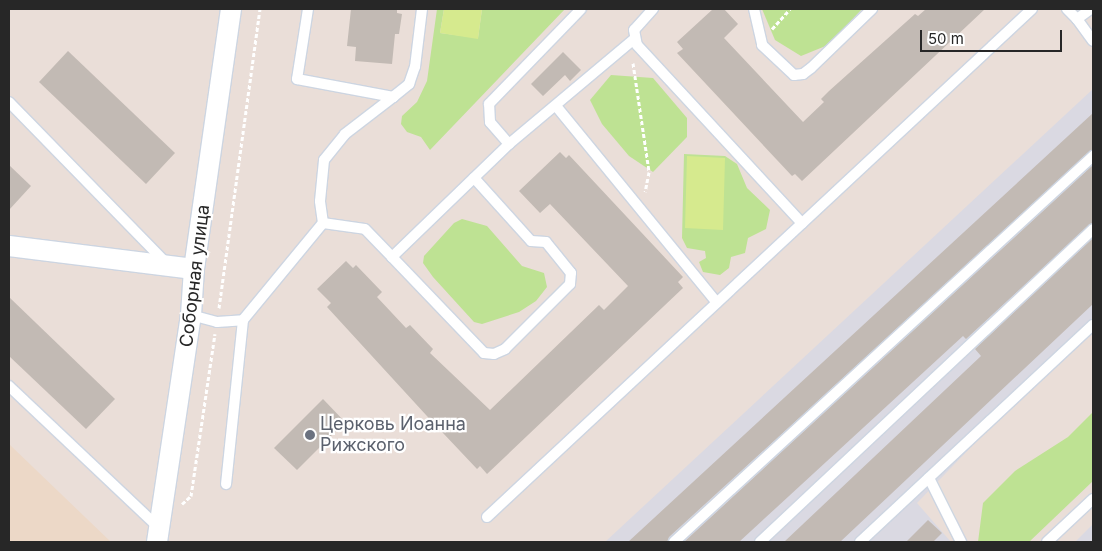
<!DOCTYPE html>
<html>
<head>
<meta charset="utf-8">
<style>
  body { margin:0 }
  #map { position:relative; width:1102px; height:551px; overflow:hidden; background:#eaded8; font-family:Inter,sans-serif }
  div>[style] { position:absolute }
  [style*='--x'] { left:calc(var(--x)*1px); top:calc(var(--y)*1px); width:calc(var(--w)*1px); rotate:calc(var(--a)*1deg) }
  .industrial>* { inset:0; background:#dad9e2 }
  .education>* { inset:0; background:#ecd8c7 }
  .green>* { inset:0; background:#bee293 }
  .pitch>* { inset:0; background:#d6ea8e }
  .building>* { inset:0; background:#c2bab4 }
  .path>* { height:3px; margin-top:-1.5px; transform-origin:0; background:repeating-linear-gradient(90deg,#fff 0 4px,transparent 0 6.5px) }
  .roads { filter:drop-shadow(1px 0 #cdd5e1) drop-shadow(-1px 0 #cdd5e1) drop-shadow(0 1px #cdd5e1) drop-shadow(0 -1px #cdd5e1) }
  .lane>* { height:10px; margin:-5px; padding:0 5px; transform-origin:5px; border-radius:5px; background:#fff }
  .street>* { height:20px; margin:-10px; padding:0 10px; transform-origin:10px; border-radius:10px; background:#fff }
  .dots>* { width:14px; height:14px; translate:-50% -50%; box-sizing:border-box; border:2px solid #fff; border-radius:50% }
  span { translate:-50% -50%; white-space:nowrap; text-align:center; line-height:1.15; -webkit-text-stroke:4.5px #fff; paint-order:stroke }
  .street-label { font-size:18px; color:#272727 }
  .worship-label { font-size:18px; color:#5b616d }
  .left { translate:0 -50%; text-align:left }
  .frame { position:absolute; inset:0; border:10px solid #272727; pointer-events:none }
  .scale { position:absolute; left:920px; top:30px; width:142px; height:22px; box-sizing:border-box; border:2px solid #272727; border-top:0; padding-left:6px; font-size:15px; line-height:18px; white-space:nowrap; color:#272727; -webkit-text-stroke:4px #fff; paint-order:stroke }
</style>
</head>
<body>
<div id="map">
  <div class="industrial">
    <div style="clip-path:polygon(1093px 89px,1093px 321px,917px 503px,951px 542px,605px 542px)"></div>
    <div style="clip-path:polygon(1093px 524px,1093px 542px,1075px 542px)"></div>
  </div>
  <div class="education">
    <div style="clip-path:polygon(9px 444px,111px 542px,9px 542px)"></div>
  </div>
  <div class="green">
    <div style="clip-path:polygon(437px 9px,444px 9px,440px 33px,478px 38px,482px 9px,565px 9px,430px 150px,421px 137px,407px 132px,401px 124px,402px 116px,417px 102px,427px 81px)"></div>
    <div style="clip-path:polygon(762px 9px,862px 9px,828px 45px,801px 56px,775px 40px)"></div>
    <div style="clip-path:polygon(611px 75px,653px 78px,687px 118px,687px 137px,653px 172px,629px 156px,602px 124px,590px 100px)"></div>
    <div style="clip-path:polygon(684px 154px,725px 156px,737px 164px,747px 188px,770px 210px,766px 229px,748px 238px,745px 253px,731px 257px,729px 268px,720px 275px,703px 272px,699px 262px,706px 258px,705px 251px,687px 248px,682px 238px)"></div>
    <div style="clip-path:polygon(462px 219px,487px 226px,522px 266px,544px 273px,547px 287px,536px 301px,519px 312px,482px 324px,474px 322px,433px 277px,423px 263px,424px 256px,454px 223px)"></div>
    <div style="clip-path:polygon(1093px 412px,1093px 481px,1029px 542px,978px 542px,983px 503px,1015px 471px,1068px 437px)"></div>
  </div>
  <div class="pitch">
    <div style="clip-path:polygon(444px 9px,482px 9px,478px 39px,440px 33px)"></div>
    <div style="clip-path:polygon(687px 156px,725px 158px,723px 230px,685px 228px)"></div>
  </div>
  <div class="building">
    <div style="clip-path:polygon(351px 9px,397px 9px,397px 13px,402px 14px,399px 34px,395px 34px,392px 64px,355px 61px,356px 47px,347px 46px)"></div>
    <div style="clip-path:polygon(713px 9px,724px 9px,738px 24px,724px 38px,803px 122px,824px 102px,821px 99px,829px 91px,915px 14px,918px 16px,926px 9px,985px 9px,802px 181px,795px 174px,792px 176px,677px 53px,683px 49px,677px 42px)"></div>
    <div style="clip-path:polygon(68px 51px,175px 153px,146px 184px,39px 82px)"></div>
    <div style="clip-path:polygon(563px 52px,581px 70px,570px 81px,565px 75px,543px 96px,531px 84px)"></div>
    <div style="clip-path:polygon(1093px 113px,1093px 149px,669px 537px,667px 542px,628px 542px)"></div>
    <div style="clip-path:polygon(560px 152px,566px 158px,569px 155px,683px 277px,678px 282px,683px 288px,487px 474px,480px 466px,477px 469px,426px 415px,327px 307px,331px 303px,317px 289px,346px 261px,353px 268px,356px 265px,382px 292px,377px 297px,406px 328px,410px 325px,433px 349px,430px 353px,490px 410px,599px 305px,604px 310px,628px 286px,550px 204px,540px 213px,519px 191px)"></div>
    <div style="clip-path:polygon(9px 165px,31px 186px,9px 210px)"></div>
    <div style="clip-path:polygon(1093px 165px,1093px 222px,966px 339px,963px 336px,739px 542px,684px 542px)"></div>
    <div style="clip-path:polygon(1093px 238px,1093px 304px,840px 542px,784px 542px,981px 356px,975px 349px)"></div>
    <div style="clip-path:polygon(9px 297px,115px 399px,86px 429px,9px 356px)"></div>
    <div style="clip-path:polygon(323px 399px,345px 422px,297px 470px,274px 448px)"></div>
    <div style="clip-path:polygon(928px 520px,942px 533px,933px 542px,906px 542px)"></div>
  </div>
  <div class="path">
    <div style="--x:772;--y:29;--w:27;--a:-48"></div>
    <div style="--x:633;--y:63;--w:110;--a:81.6"></div>
    <div style="--x:649;--y:172;--w:20;--a:101"></div>
    <div style="--x:219;--y:308;--w:302;--a:-82.2"></div>
    <div style="--x:182;--y:504;--w:12;--a:-42"></div>
    <div style="--x:191;--y:496;--w:164;--a:-81.6"></div>
  </div>
  <div class="roads">
    <div class="lane">
      <div style="--x:308;--y:9;--w:71;--a:98.9"></div>
      <div style="--x:297;--y:79;--w:98;--a:10.6"></div>
      <div style="--x:393;--y:97;--w:21;--a:-39"></div>
      <div style="--x:409;--y:84;--w:18;--a:-71"></div>
      <div style="--x:415;--y:67;--w:58;--a:-83.1"></div>
      <div style="--x:653;--y:9;--w:28;--a:132"></div>
      <div style="--x:634;--y:30;--w:15;--a:79"></div>
      <div style="--x:637;--y:45;--w:243;--a:47.2"></div>
      <div style="--x:754;--y:9;--w:37;--a:77"></div>
      <div style="--x:762;--y:45;--w:44;--a:43.2"></div>
      <div style="--x:794;--y:75;--w:9;--a:-6"></div>
      <div style="--x:803;--y:74;--w:10;--a:-37"></div>
      <div style="--x:811;--y:68;--w:85;--a:-44"></div>
      <div style="--x:1067;--y:9;--w:14;--a:45"></div>
      <div style="--x:1077;--y:19;--w:17;--a:-36"></div>
      <div style="--x:1077;--y:19;--w:27;--a:54"></div>
      <div style="--x:9;--y:102;--w:226;--a:45.7"></div>
      <div style="--x:556;--y:106;--w:254;--a:50.7"></div>
      <div style="--x:509;--y:144;--w:163;--a:-40"></div>
      <div style="--x:323;--y:223;--w:42;--a:8.1"></div>
      <div style="--x:365;--y:229;--w:39;--a:46"></div>
      <div style="--x:392;--y:257;--w:163;--a:-44"></div>
      <div style="--x:509;--y:144;--w:29;--a:-131"></div>
      <div style="--x:490;--y:122;--w:18;--a:-93"></div>
      <div style="--x:489;--y:104;--w:132;--a:-45.9"></div>
      <div style="--x:392;--y:257;--w:133;--a:46.2"></div>
      <div style="--x:484;--y:353;--w:10;--a:6"></div>
      <div style="--x:494;--y:354;--w:12;--a:-24"></div>
      <div style="--x:505;--y:349;--w:92;--a:-45"></div>
      <div style="--x:570;--y:284;--w:11;--a:-85"></div>
      <div style="--x:571;--y:273;--w:40;--a:-129"></div>
      <div style="--x:546;--y:242;--w:15;--a:-176"></div>
      <div style="--x:531;--y:241;--w:85;--a:-132.1"></div>
      <div style="--x:191;--y:315;--w:27;--a:15"></div>
      <div style="--x:217;--y:322;--w:26;--a:-4"></div>
      <div style="--x:243;--y:320;--w:165;--a:95.9"></div>
      <div style="--x:243;--y:320;--w:126;--a:-50.5"></div>
      <div style="--x:323;--y:223;--w:22;--a:-98"></div>
      <div style="--x:320;--y:201;--w:41;--a:-84.4"></div>
      <div style="--x:324;--y:160;--w:33;--a:-51"></div>
      <div style="--x:345;--y:134;--w:61;--a:-37.6"></div>
      <div style="--x:9;--y:386;--w:207;--a:43.4"></div>
      <div style="--x:929;--y:478;--w:72;--a:63.4"></div>
      <div style="--x:487;--y:517;--w:745;--a:-42.99"></div>
      <div style="--x:674;--y:542;--w:570;--a:-42.65"></div>
      <div style="--x:760;--y:542;--w:457;--a:-43.2"></div>
      <div style="--x:860;--y:542;--w:318;--a:-43"></div>
      <div style="--x:1047;--y:542;--w:63;--a:-43.1"></div>
    </div>
    <div class="street">
      <div style="--x:9;--y:246;--w:186;--a:7.1"></div>
      <div style="--x:157;--y:542;--w:230;--a:-81.5"></div>
      <div style="--x:191;--y:315;--w:46;--a:-86.3"></div>
      <div style="--x:194;--y:269;--w:263;--a:-81.9"></div>
    </div>
  </div>
  <div class="dots">
    <div style="left:310px;top:435px;background:#6b7280"></div>
  </div>
  <div class="street-label">
    <span style="left:195px;top:276px;rotate:-83deg">Соборная улица</span>
  </div>
  <div class="worship-label">
    <span class="left" style="left:320px;top:435px">Церковь Иоанна<br>Рижского</span>
  </div>
  <div class="frame"></div>
  <div class="scale">50 m</div>
</div>
</body>
</html>
